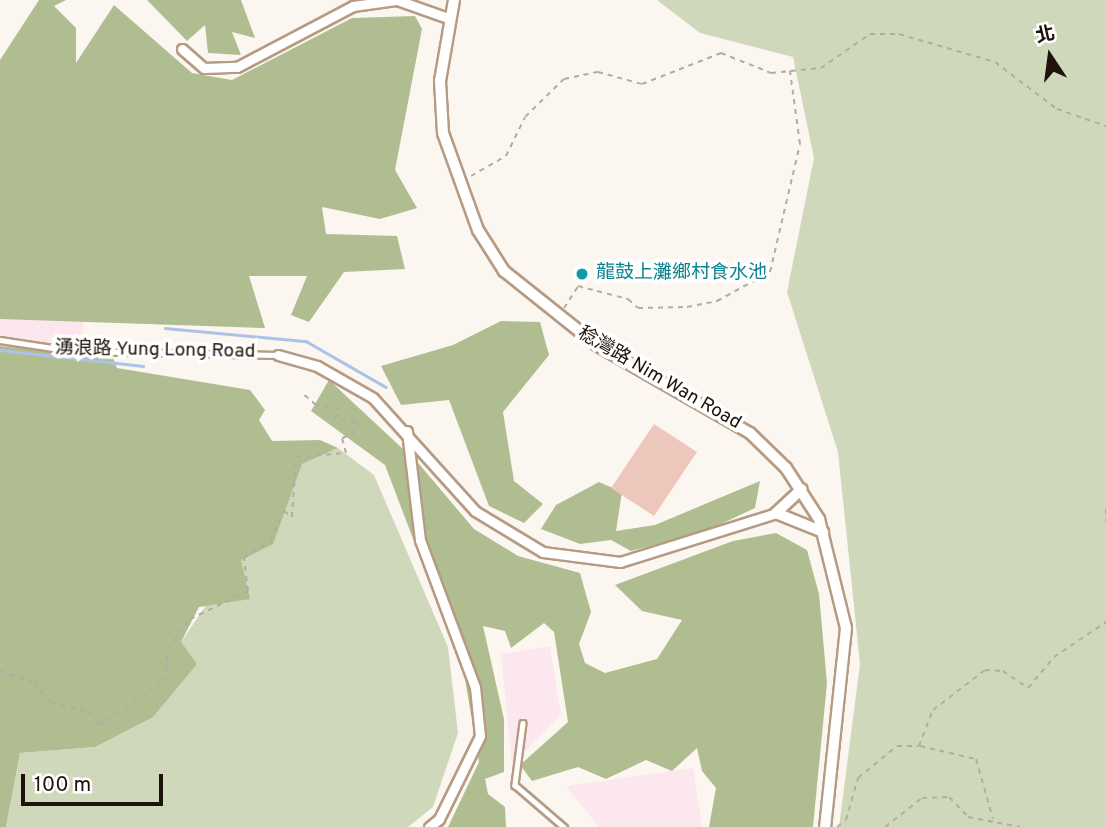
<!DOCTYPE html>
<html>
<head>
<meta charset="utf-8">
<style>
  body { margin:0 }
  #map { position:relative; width:1106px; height:827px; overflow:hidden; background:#fcf6f1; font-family:Overpass,"Noto Sans TC",sans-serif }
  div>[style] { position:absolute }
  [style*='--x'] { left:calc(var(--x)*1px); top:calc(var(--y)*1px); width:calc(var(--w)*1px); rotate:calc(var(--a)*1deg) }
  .industrial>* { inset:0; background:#fce7ee }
  .green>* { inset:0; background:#d0d8bc }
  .forest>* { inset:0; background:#b0bd91 }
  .stream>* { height:2.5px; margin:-1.25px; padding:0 1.25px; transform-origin:1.25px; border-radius:1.25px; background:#abc2e9 }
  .building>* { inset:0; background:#edc7bc }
  .path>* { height:2px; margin-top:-1px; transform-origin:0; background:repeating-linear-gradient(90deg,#b3aca5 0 5px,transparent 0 10px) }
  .roads { filter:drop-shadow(2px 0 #b69b83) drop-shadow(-2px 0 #b69b83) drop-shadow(0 2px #b69b83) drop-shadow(0 -2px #b69b83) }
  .service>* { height:4.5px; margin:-2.25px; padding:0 2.25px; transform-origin:2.25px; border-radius:2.25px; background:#fff }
  .minor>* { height:9px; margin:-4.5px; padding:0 4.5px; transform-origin:4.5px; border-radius:4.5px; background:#fff }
  .tertiary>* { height:10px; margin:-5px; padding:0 5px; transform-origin:5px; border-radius:5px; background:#fff }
  .dots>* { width:19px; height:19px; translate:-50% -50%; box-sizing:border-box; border:4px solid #fff; border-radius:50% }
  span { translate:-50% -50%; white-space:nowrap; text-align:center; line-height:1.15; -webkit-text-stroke:7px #fff; paint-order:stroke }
  .culture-label { font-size:19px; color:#0d838f }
  .left { translate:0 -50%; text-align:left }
  .street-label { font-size:19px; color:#1d130a }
  .north { position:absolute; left:1015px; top:21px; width:70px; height:70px; -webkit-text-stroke:5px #fff; paint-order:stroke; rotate:347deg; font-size:19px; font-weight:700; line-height:28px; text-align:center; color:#1d130a }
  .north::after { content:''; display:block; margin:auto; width:24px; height:32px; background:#1d130a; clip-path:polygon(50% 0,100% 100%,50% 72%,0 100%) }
  .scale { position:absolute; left:21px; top:774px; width:142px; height:32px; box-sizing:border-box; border:4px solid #1d130a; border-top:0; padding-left:9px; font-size:21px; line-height:24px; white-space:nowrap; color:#1d130a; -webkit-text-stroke:5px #fff; paint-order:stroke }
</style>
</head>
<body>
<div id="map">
  <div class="industrial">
    <div style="clip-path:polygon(0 300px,84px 321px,64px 423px,0 413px)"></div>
    <div style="clip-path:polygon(550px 646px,561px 715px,512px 764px,501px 654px)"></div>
    <div style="clip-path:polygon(693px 768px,702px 827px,599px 827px,566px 786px)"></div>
  </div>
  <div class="green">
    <div style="clip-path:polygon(657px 0,1106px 0,1106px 827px,839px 827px,860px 664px,838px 452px,787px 292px,814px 158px,793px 57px,700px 33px)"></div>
    <div style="clip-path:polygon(338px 448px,374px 475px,448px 647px,458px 733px,433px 807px,408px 827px,6px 827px,20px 753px,95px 747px,181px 642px,302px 464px)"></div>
  </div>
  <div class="forest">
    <div style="clip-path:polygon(39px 0,66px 0,54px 6px,76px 28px,76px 63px,114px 5px,192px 73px,232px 80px,352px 18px,415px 16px,422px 29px,395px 170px,417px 208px,380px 219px,322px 207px,326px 234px,397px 236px,405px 269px,344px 272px,309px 322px,291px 315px,307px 276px,249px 276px,265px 328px,0 319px,0 60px)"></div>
    <div style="clip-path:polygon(147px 0,241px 0,255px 38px,232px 32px,241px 55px,208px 53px,205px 25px,187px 41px)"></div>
    <div style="clip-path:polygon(501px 321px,540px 322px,549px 355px,503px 412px,514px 481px,543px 504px,524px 523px,489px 506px,449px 400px,401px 405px,381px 366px,453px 345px)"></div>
    <div style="clip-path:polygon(0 346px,113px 358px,117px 368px,250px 390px,265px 410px,259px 420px,272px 441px,320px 440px,338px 448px,302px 464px,273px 544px,241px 560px,250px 599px,199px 607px,181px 642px,197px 664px,153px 717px,95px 747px,20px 753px,6px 827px,0 827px)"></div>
    <div style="clip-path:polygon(329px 380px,419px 464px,474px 529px,518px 556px,580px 573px,591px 612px,579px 644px,585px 663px,605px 673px,657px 659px,682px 620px,642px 611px,615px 585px,733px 541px,776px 533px,807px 550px,819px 594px,827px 683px,813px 827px,709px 827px,716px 788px,702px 771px,697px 748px,672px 771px,646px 760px,606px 779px,578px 767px,532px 781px,520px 765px,568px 722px,554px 632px,544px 623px,511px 648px,505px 631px,483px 626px,504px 719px,504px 772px,485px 779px,488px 794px,505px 807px,506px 827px,448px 827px,479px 762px,464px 673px,385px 465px,311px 411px)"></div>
    <div style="clip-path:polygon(760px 481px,755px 508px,706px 531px,631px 551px,611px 540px,580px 544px,541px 529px,556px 505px,599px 482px,622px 492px,616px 531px,655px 525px)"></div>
  </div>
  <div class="stream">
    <div style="--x:165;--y:328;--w:142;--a:5.3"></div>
    <div style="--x:306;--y:341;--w:92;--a:29.9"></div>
    <div style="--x:0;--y:350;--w:144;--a:6.4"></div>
  </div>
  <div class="building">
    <div style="clip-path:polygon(654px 424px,697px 452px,654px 516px,611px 488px)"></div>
  </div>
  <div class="path">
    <div style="--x:471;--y:176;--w:40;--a:-29.7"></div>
    <div style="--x:506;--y:156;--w:43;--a:-64"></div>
    <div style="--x:525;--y:117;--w:54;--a:-44.3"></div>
    <div style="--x:564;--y:79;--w:35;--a:-12"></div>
    <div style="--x:598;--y:72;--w:46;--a:15.3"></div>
    <div style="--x:642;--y:84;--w:85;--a:-21.4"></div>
    <div style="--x:721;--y:53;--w:54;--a:21.8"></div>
    <div style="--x:771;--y:73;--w:50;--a:-5.7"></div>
    <div style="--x:821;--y:68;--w:60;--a:-34.8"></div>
    <div style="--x:870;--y:34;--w:29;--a:0"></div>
    <div style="--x:899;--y:34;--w:100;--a:16.3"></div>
    <div style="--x:995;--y:62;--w:78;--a:37.2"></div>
    <div style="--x:1057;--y:109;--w:52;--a:19.1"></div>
    <div style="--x:578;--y:286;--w:52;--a:14.6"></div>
    <div style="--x:628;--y:299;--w:13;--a:42"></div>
    <div style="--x:638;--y:308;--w:49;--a:-1.2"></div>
    <div style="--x:687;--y:307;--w:31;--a:-11"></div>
    <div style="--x:717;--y:301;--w:60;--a:-28.7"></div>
    <div style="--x:770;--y:272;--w:131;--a:-76.8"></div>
    <div style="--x:800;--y:144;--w:74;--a:-97.8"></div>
    <div style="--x:564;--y:308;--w:35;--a:-57"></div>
    <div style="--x:1106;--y:509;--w:12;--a:90"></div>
    <div style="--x:0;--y:671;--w:36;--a:19"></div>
    <div style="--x:34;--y:683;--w:26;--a:50"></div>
    <div style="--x:51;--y:703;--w:39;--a:13"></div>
    <div style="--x:89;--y:712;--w:16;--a:52"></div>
    <div style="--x:99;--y:725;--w:79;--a:-33.7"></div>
    <div style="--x:165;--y:681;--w:32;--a:-85"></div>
    <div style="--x:168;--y:649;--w:37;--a:-54"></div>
    <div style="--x:190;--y:619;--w:64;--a:-25.8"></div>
    <div style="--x:248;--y:591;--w:33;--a:-97"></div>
    <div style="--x:244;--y:558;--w:31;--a:-33"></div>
    <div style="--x:270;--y:541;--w:33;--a:-65"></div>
    <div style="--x:284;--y:511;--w:10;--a:37"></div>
    <div style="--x:292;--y:517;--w:60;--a:-86.2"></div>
    <div style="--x:296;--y:457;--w:50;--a:-4.6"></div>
    <div style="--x:346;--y:453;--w:16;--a:-105"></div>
    <div style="--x:342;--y:438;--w:12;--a:-20"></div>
    <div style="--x:353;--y:434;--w:12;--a:-76"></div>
    <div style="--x:356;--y:422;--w:21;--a:-172"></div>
    <div style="--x:335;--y:419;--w:11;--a:-68"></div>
    <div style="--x:339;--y:409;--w:23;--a:-170"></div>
    <div style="--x:316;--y:405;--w:18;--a:-139"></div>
    <div style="--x:920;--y:746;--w:57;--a:13.1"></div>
    <div style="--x:976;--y:759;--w:62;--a:74.2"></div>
    <div style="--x:837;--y:827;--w:11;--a:-38"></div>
    <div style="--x:846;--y:820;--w:44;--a:-74.1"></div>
    <div style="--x:858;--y:778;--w:50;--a:-39.4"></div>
    <div style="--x:897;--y:746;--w:22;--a:0"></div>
    <div style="--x:919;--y:746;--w:39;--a:-69"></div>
    <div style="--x:933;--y:710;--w:66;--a:-37.6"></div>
    <div style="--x:985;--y:670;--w:18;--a:3"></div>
    <div style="--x:1003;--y:671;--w:30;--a:34"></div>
    <div style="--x:1028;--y:688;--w:40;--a:-50"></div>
    <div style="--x:1054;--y:657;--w:63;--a:-33.9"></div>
    <div style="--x:885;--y:827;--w:47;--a:-38.1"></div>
    <div style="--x:922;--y:798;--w:27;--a:-2"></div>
    <div style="--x:949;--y:797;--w:28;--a:46"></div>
    <div style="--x:968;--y:817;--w:53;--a:10.9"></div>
  </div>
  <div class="roads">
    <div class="service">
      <div style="--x:0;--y:340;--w:74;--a:8.6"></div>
      <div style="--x:73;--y:351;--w:205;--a:1.1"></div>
      <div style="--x:523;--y:723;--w:63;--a:97.4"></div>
      <div style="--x:515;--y:785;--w:65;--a:40.6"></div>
    </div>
    <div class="minor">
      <div style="--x:397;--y:0;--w:54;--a:19.4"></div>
      <div style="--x:182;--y:49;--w:29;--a:41"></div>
      <div style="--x:204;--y:68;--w:33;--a:-2"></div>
      <div style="--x:237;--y:67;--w:131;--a:-27.7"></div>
      <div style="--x:353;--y:6;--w:43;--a:-7.9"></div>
      <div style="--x:278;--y:355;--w:41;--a:15.8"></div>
      <div style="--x:317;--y:366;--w:64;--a:29.7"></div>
      <div style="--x:373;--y:398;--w:152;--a:47.9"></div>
      <div style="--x:475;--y:511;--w:79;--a:31.1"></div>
      <div style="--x:543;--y:552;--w:78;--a:7.4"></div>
      <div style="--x:620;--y:562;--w:164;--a:-17.4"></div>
      <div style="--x:407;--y:431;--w:110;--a:83.2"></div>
      <div style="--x:420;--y:540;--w:157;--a:69.5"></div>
      <div style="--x:475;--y:687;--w:49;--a:84.2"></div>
      <div style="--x:480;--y:736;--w:93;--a:116.3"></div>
      <div style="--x:439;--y:819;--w:13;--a:141"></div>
    </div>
    <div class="tertiary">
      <div style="--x:454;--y:0;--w:82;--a:99.8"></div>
      <div style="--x:440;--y:81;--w:52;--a:86.7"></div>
      <div style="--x:443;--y:133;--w:103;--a:70.2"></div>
      <div style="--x:478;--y:230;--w:49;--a:57.6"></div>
      <div style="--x:504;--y:271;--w:120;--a:38.6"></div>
      <div style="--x:598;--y:346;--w:175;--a:29.8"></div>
      <div style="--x:750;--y:433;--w:50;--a:44.2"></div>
      <div style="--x:786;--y:468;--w:61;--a:57.1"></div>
      <div style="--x:819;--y:519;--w:112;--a:76.1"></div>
      <div style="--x:846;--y:628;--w:200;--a:96"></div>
      <div style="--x:776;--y:513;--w:51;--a:22"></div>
      <div style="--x:776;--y:513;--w:35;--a:-43"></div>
    </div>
  </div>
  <div class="dots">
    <div style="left:582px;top:274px;background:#0f9aa8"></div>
  </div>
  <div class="culture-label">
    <span class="left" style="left:596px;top:274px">龍鼓上灘鄉村食水池</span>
  </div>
  <div class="street-label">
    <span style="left:155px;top:351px;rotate:1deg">湧浪路 Yung Long Road</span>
    <span style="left:659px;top:379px;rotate:30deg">稔灣路 Nim Wan Road</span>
  </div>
  <div class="north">北</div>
  <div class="scale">100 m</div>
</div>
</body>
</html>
